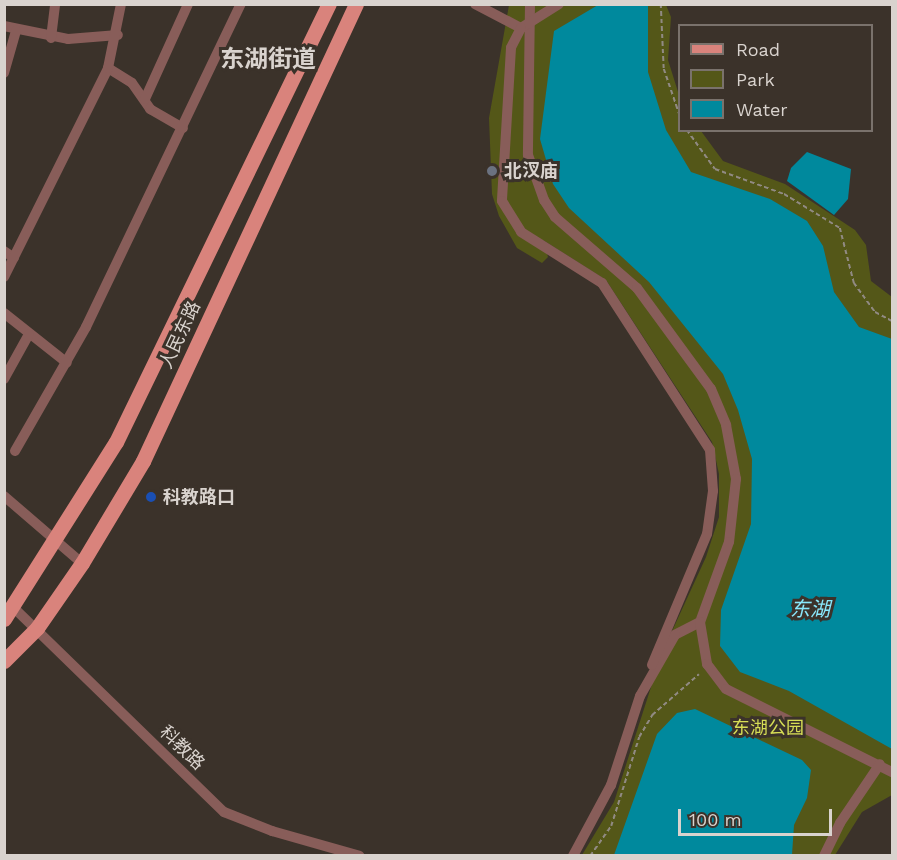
<!DOCTYPE html>
<html>
<head>
<meta charset="utf-8">
<style>
  body { margin:0 }
  #map { position:relative; width:897px; height:860px; overflow:hidden; background:#3b322a; font-family:"Work Sans","Noto Sans SC",sans-serif }
  div>[style] { position:absolute }
  [style*='--x'] { left:calc(var(--x)*1px); top:calc(var(--y)*1px); width:calc(var(--w)*1px); rotate:calc(var(--a)*1deg) }
  .green>* { inset:0; background:#545718 }
  .water>* { inset:0; background:#00899d }
  .path>* { height:1.5px; margin-top:-0.75px; transform-origin:0; background:repeating-linear-gradient(90deg,#918a83 0 4.5px,transparent 0 7.5px) }
  .minor>* { height:10px; margin:-5px; padding:0 5px; transform-origin:5px; border-radius:5px; background:#885d59 }
  .primary>* { height:15px; margin:-7.5px; padding:0 7.5px; transform-origin:7.5px; border-radius:7.5px; background:#d9837c }
  .dots>* { width:16px; height:16px; translate:-50% -50%; box-sizing:border-box; border:3px solid #3b322a; border-radius:50% }
  span { translate:-50% -50%; white-space:nowrap; text-align:center; line-height:1.15; -webkit-text-stroke:6px #3b322a; paint-order:stroke }
  .poi-label { font-size:18px; color:#d9d3ce; font-weight:700 }
  .left { translate:0 -50%; text-align:left }
  .street-label { font-size:18px; color:#d9d3ce }
  .park-label { font-size:18px; color:#d6dd55 }
  .water-label { font-size:20px; color:#89e8fc; font-style:italic }
  .district-label { font-size:24px; color:#d9d3ce; font-weight:700 }
  .frame { position:absolute; inset:0; border:6px solid #d9d3ce; pointer-events:none }
  .legend { position:absolute; left:678px; top:24px; width:195px; height:108px; box-sizing:border-box; background:#3b322a; border:2px solid #7a726c; margin:0; padding:8px 10px; list-style:none; font-size:18px; color:#d9d3ce }
  .legend li { display:flex; align-items:center; gap:12px; height:30px }
  .legend b { width:30px; border:2px solid #7a726c }
  .scale { position:absolute; left:678px; top:809px; width:154px; height:27px; box-sizing:border-box; border:3px solid #d9d3ce; border-top:0; padding-left:8px; font-size:18px; line-height:21px; white-space:nowrap; color:#d9d3ce; -webkit-text-stroke:4px #3b322a; paint-order:stroke }
</style>
</head>
<body>
<div id="map">
  <div class="green">
    <div style="clip-path:polygon(509px 5px,666px 5px,671px 17px,668px 60px,679px 95px,680px 130px,701px 131px,723px 161px,785px 184px,855px 230px,866px 245px,871px 281px,892px 297px,892px 795px,862px 812px,835px 855px,582px 855px,614px 802px,662px 653px,706px 557px,719px 517px,719px 474px,712px 442px,606px 280px,543px 240px,548px 257px,542px 263px,517px 248px,499px 216px,492px 194px,489px 118px)"></div>
  </div>
  <div class="water">
    <div style="clip-path:polygon(598px 5px,648px 5px,648px 72px,666px 130px,691px 172px,770px 199px,807px 221px,823px 246px,834px 292px,859px 327px,892px 339px,892px 749px,789px 691px,740px 672px,720px 646px,721px 610px,751px 524px,752px 459px,738px 410px,723px 374px,649px 282px,569px 208px,553px 184px,540px 139px,554px 31px)"></div>
    <div style="clip-path:polygon(807px 152px,851px 169px,848px 199px,834px 215px,787px 181px,791px 168px)"></div>
    <div style="clip-path:polygon(695px 709px,802px 760px,811px 770px,807px 798px,794px 825px,792px 855px,614px 855px,657px 734px,677px 713px)"></div>
  </div>
  <div class="path">
    <div style="--x:661;--y:4;--w:65;--a:87.4"></div>
    <div style="--x:664;--y:69;--w:50;--a:71.2"></div>
    <div style="--x:687;--y:130;--w:48;--a:54.3"></div>
    <div style="--x:715;--y:169;--w:73;--a:19.9"></div>
    <div style="--x:784;--y:194;--w:66;--a:31.3"></div>
    <div style="--x:840;--y:228;--w:57;--a:75.7"></div>
    <div style="--x:854;--y:283;--w:36;--a:54"></div>
    <div style="--x:875;--y:312;--w:19;--a:28"></div>
    <div style="--x:590;--y:856;--w:37;--a:-55"></div>
    <div style="--x:611;--y:826;--w:93;--a:-72.5"></div>
    <div style="--x:639;--y:737;--w:26;--a:-59"></div>
    <div style="--x:652;--y:715;--w:62;--a:-41.1"></div>
  </div>
  <div class="minor">
    <div style="--x:475;--y:4;--w:52;--a:27.6"></div>
    <div style="--x:530;--y:4;--w:151;--a:90.8"></div>
    <div style="--x:528;--y:155;--w:48;--a:70.4"></div>
    <div style="--x:544;--y:200;--w:20;--a:57"></div>
    <div style="--x:555;--y:217;--w:108;--a:40.9"></div>
    <div style="--x:637;--y:288;--w:125;--a:53.8"></div>
    <div style="--x:711;--y:389;--w:39;--a:67"></div>
    <div style="--x:726;--y:425;--w:55;--a:79.5"></div>
    <div style="--x:736;--y:479;--w:63;--a:96.3"></div>
    <div style="--x:729;--y:542;--w:85;--a:109.9"></div>
    <div style="--x:700;--y:622;--w:28;--a:153"></div>
    <div style="--x:675;--y:635;--w:70;--a:119.8"></div>
    <div style="--x:640;--y:696;--w:94;--a:108"></div>
    <div style="--x:611;--y:785;--w:81;--a:118.2"></div>
    <div style="--x:559;--y:4;--w:45;--a:147.7"></div>
    <div style="--x:521;--y:28;--w:22;--a:117"></div>
    <div style="--x:511;--y:48;--w:153;--a:93.4"></div>
    <div style="--x:502;--y:201;--w:36;--a:58"></div>
    <div style="--x:521;--y:232;--w:96;--a:32.2"></div>
    <div style="--x:602;--y:283;--w:199;--a:57.1"></div>
    <div style="--x:710;--y:450;--w:41;--a:85.8"></div>
    <div style="--x:713;--y:491;--w:43;--a:97.9"></div>
    <div style="--x:707;--y:534;--w:142;--a:112.8"></div>
    <div style="--x:4;--y:26;--w:65;--a:11.5"></div>
    <div style="--x:68;--y:39;--w:50;--a:-4.6"></div>
    <div style="--x:51;--y:38;--w:34;--a:-83"></div>
    <div style="--x:108;--y:68;--w:28;--a:32"></div>
    <div style="--x:132;--y:83;--w:32;--a:55"></div>
    <div style="--x:150;--y:109;--w:38;--a:30"></div>
    <div style="--x:4;--y:73;--w:44;--a:-74.1"></div>
    <div style="--x:145;--y:99;--w:104;--a:-65.6"></div>
    <div style="--x:4;--y:251;--w:12;--a:35"></div>
    <div style="--x:4;--y:277;--w:233;--a:-63.5"></div>
    <div style="--x:108;--y:68;--w:65;--a:-78.5"></div>
    <div style="--x:4;--y:313;--w:80;--a:38.4"></div>
    <div style="--x:4;--y:379;--w:51;--a:-60.9"></div>
    <div style="--x:15;--y:451;--w:143;--a:-60.2"></div>
    <div style="--x:86;--y:327;--w:358;--a:-64.4"></div>
    <div style="--x:4;--y:496;--w:103;--a:40.7"></div>
    <div style="--x:14;--y:608;--w:293;--a:44.2"></div>
    <div style="--x:224;--y:812;--w:52;--a:21.6"></div>
    <div style="--x:272;--y:831;--w:91;--a:15.9"></div>
    <div style="--x:700;--y:622;--w:43;--a:80.5"></div>
    <div style="--x:707;--y:664;--w:31;--a:53"></div>
    <div style="--x:726;--y:689;--w:186;--a:26.6"></div>
    <div style="--x:824;--y:856;--w:37;--a:-64"></div>
    <div style="--x:840;--y:823;--w:71;--a:-55.9"></div>
  </div>
  <div class="primary">
    <div style="--x:4;--y:619;--w:209;--a:-57.7"></div>
    <div style="--x:116;--y:442;--w:487;--a:-64.1"></div>
    <div style="--x:4;--y:661;--w:47;--a:-45"></div>
    <div style="--x:37;--y:628;--w:79;--a:-55.3"></div>
    <div style="--x:82;--y:563;--w:119;--a:-59.1"></div>
    <div style="--x:143;--y:461;--w:504;--a:-65.01"></div>
  </div>
  <div class="dots">
    <div style="left:492px;top:171px;background:#6b7280"></div>
    <div style="left:151px;top:497px;background:#1a4fb4"></div>
  </div>
  <div class="poi-label">
    <span class="left" style="left:504px;top:171px">北汊庙</span>
    <span class="left" style="left:163px;top:497px">科教路口</span>
  </div>
  <div class="street-label">
    <span style="left:180px;top:335px;rotate:-65deg">人民东路</span>
    <span style="left:182px;top:748px;rotate:44deg">科教路</span>
  </div>
  <div class="park-label">
    <span style="left:768px;top:728px">东湖公园</span>
  </div>
  <div class="water-label">
    <span style="left:810px;top:609px">东湖</span>
  </div>
  <div class="district-label">
    <span style="left:268px;top:60px">东湖街道</span>
  </div>
  <div class="frame"></div>
  <ul class="legend">
  <li><b style="height:8px;background:#d9837c"></b>Road</li>
  <li><b style="height:16px;background:#545718"></b>Park</li>
  <li><b style="height:16px;background:#00899d"></b>Water</li>
  </ul>
  <div class="scale">100 m</div>
</div>
</body>
</html>
